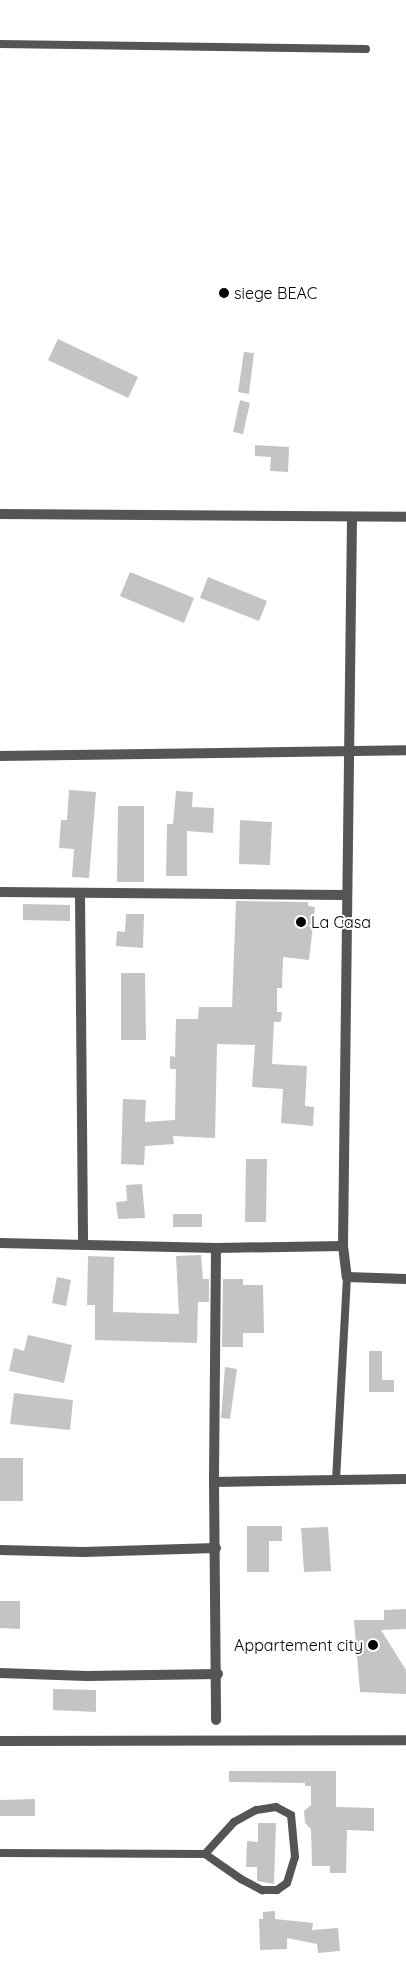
<!DOCTYPE html>
<html>
<head>
<meta charset="utf-8">
<style>
  body { margin:0 }
  #map { position:relative; width:406px; height:1966px; overflow:hidden; background:#fff; font-family:Quicksand,sans-serif }
  div>[style] { position:absolute }
  [style*='--x'] { left:calc(var(--x)*1px); top:calc(var(--y)*1px); width:calc(var(--w)*1px); rotate:calc(var(--a)*1deg) }
  .building>* { inset:0; background:#c4c4c4 }
  .lane>* { height:8px; margin:-4px; padding:0 4px; transform-origin:4px; border-radius:4px; background:#555 }
  .street>* { height:10px; margin:-5px; padding:0 5px; transform-origin:5px; border-radius:5px; background:#555 }
  .dots>* { width:14px; height:14px; translate:-50% -50%; box-sizing:border-box; border:2px solid #fff; border-radius:50% }
  span { translate:-50% -50%; white-space:nowrap; text-align:center; line-height:1.15; -webkit-text-stroke:4px #fff; paint-order:stroke }
  .poi-label { font-size:16px; color:#000 }
  .left { translate:0 -50%; text-align:left }
  .right { translate:-100% -50%; text-align:right }
</style>
</head>
<body>
<div id="map">
  <div class="building">
    <div style="clip-path:polygon(58px 339px,138px 377px,128px 398px,48px 360px)"></div>
    <div style="clip-path:polygon(244px 352px,254px 353px,249px 394px,238px 392px)"></div>
    <div style="clip-path:polygon(240px 400px,250px 403px,243px 434px,233px 432px)"></div>
    <div style="clip-path:polygon(255px 445px,289px 447px,288px 472px,270px 471px,271px 457px,255px 456px)"></div>
    <div style="clip-path:polygon(130px 572px,194px 598px,184px 623px,120px 596px)"></div>
    <div style="clip-path:polygon(208px 577px,267px 601px,259px 621px,200px 598px)"></div>
    <div style="clip-path:polygon(69px 790px,96px 792px,89px 878px,72px 877px,74px 849px,59px 848px,61px 820px,67px 820px)"></div>
    <div style="clip-path:polygon(176px 791px,193px 792px,192px 807px,214px 808px,213px 833px,187px 831px,187px 876px,166px 876px,167px 824px,173px 824px)"></div>
    <div style="clip-path:polygon(118px 806px,144px 806px,144px 882px,117px 882px)"></div>
    <div style="clip-path:polygon(240px 820px,272px 822px,270px 865px,239px 864px)"></div>
    <div style="clip-path:polygon(236px 901px,308px 902px,308px 906px,315px 907px,309px 960px,283px 957px,282px 988px,277px 988px,277px 1012px,282px 1012px,281px 1022px,274px 1022px,272px 1064px,307px 1066px,305px 1106px,314px 1107px,313px 1126px,281px 1123px,283px 1089px,252px 1087px,255px 1045px,217px 1044px,215px 1138px,173px 1136px,174px 1144px,145px 1146px,144px 1165px,121px 1164px,123px 1099px,146px 1100px,145px 1122px,175px 1120px,176px 1069px,170px 1069px,170px 1056px,175px 1057px,176px 1019px,198px 1019px,199px 1007px,232px 1007px)"></div>
    <div style="clip-path:polygon(23px 904px,70px 905px,70px 921px,23px 920px)"></div>
    <div style="clip-path:polygon(126px 914px,144px 914px,143px 948px,116px 946px,117px 931px,125px 932px)"></div>
    <div style="clip-path:polygon(121px 973px,145px 973px,146px 1040px,121px 1040px)"></div>
    <div style="clip-path:polygon(246px 1159px,267px 1159px,266px 1222px,245px 1222px)"></div>
    <div style="clip-path:polygon(142px 1184px,145px 1218px,118px 1219px,116px 1202px,127px 1201px,126px 1185px)"></div>
    <div style="clip-path:polygon(173px 1214px,202px 1214px,202px 1227px,173px 1227px)"></div>
    <div style="clip-path:polygon(201px 1255px,203px 1279px,209px 1279px,209px 1302px,198px 1302px,197px 1343px,95px 1340px,95px 1305px,87px 1305px,88px 1256px,114px 1257px,113px 1312px,179px 1314px,176px 1256px)"></div>
    <div style="clip-path:polygon(57px 1277px,71px 1280px,66px 1306px,52px 1303px)"></div>
    <div style="clip-path:polygon(223px 1279px,243px 1279px,243px 1285px,263px 1285px,264px 1333px,243px 1333px,243px 1347px,222px 1347px)"></div>
    <div style="clip-path:polygon(28px 1335px,72px 1345px,64px 1383px,9px 1371px,14px 1348px,24px 1351px)"></div>
    <div style="clip-path:polygon(369px 1351px,382px 1351px,382px 1380px,394px 1380px,394px 1392px,369px 1392px)"></div>
    <div style="clip-path:polygon(225px 1367px,237px 1369px,230px 1419px,221px 1418px)"></div>
    <div style="clip-path:polygon(14px 1393px,73px 1400px,70px 1430px,10px 1424px)"></div>
    <div style="clip-path:polygon(0 1458px,23px 1458px,23px 1501px,0 1501px)"></div>
    <div style="clip-path:polygon(247px 1526px,282px 1526px,282px 1541px,269px 1541px,269px 1572px,247px 1572px)"></div>
    <div style="clip-path:polygon(328px 1527px,331px 1571px,304px 1572px,301px 1528px)"></div>
    <div style="clip-path:polygon(0 1601px,20px 1601px,20px 1629px,0 1628px)"></div>
    <div style="clip-path:polygon(406px 1609px,406px 1629px,381px 1630px,406px 1670px,406px 1694px,360px 1692px,354px 1620px,384px 1620px,384px 1610px)"></div>
    <div style="clip-path:polygon(53px 1689px,96px 1690px,96px 1712px,53px 1710px)"></div>
    <div style="clip-path:polygon(229px 1771px,336px 1771px,336px 1807px,374px 1808px,374px 1831px,347px 1830px,346px 1873px,330px 1873px,330px 1866px,312px 1866px,311px 1829px,305px 1823px,304px 1811px,311px 1805px,311px 1786px,305px 1786px,305px 1783px,229px 1782px)"></div>
    <div style="clip-path:polygon(35px 1799px,35px 1816px,0 1816px,0 1800px)"></div>
    <div style="clip-path:polygon(258px 1823px,276px 1823px,274px 1884px,257px 1881px,257px 1867px,246px 1867px,247px 1841px,258px 1842px)"></div>
    <div style="clip-path:polygon(275px 1911px,275px 1919px,313px 1923px,312px 1930px,338px 1928px,340px 1951px,318px 1953px,317px 1944px,287px 1938px,287px 1949px,260px 1950px,259px 1919px,263px 1919px,263px 1912px)"></div>
  </div>
  <div class="lane">
    <div style="--x:0;--y:44;--w:366;--a:0.8"></div>
    <div style="--x:336;--y:1480;--w:203;--a:-86.9"></div>
    <div style="--x:0;--y:1853;--w:205;--a:0.3"></div>
    <div style="--x:205;--y:1854;--w:44;--a:34.8"></div>
    <div style="--x:241;--y:1879;--w:24;--a:28"></div>
    <div style="--x:262;--y:1890;--w:15;--a:0"></div>
    <div style="--x:277;--y:1890;--w:12;--a:-35"></div>
    <div style="--x:287;--y:1883;--w:27;--a:-73"></div>
    <div style="--x:295;--y:1857;--w:42;--a:-95.4"></div>
    <div style="--x:291;--y:1815;--w:17;--a:-152"></div>
    <div style="--x:276;--y:1807;--w:20;--a:171"></div>
    <div style="--x:256;--y:1810;--w:25;--a:151"></div>
    <div style="--x:234;--y:1822;--w:43;--a:132.2"></div>
  </div>
  <div class="street">
    <div style="--x:0;--y:514;--w:406;--a:0.4"></div>
    <div style="--x:352;--y:518;--w:728;--a:90.71"></div>
    <div style="--x:343;--y:1246;--w:31;--a:83"></div>
    <div style="--x:347;--y:1277;--w:59;--a:1.9"></div>
    <div style="--x:0;--y:756;--w:406;--a:-0.8"></div>
    <div style="--x:0;--y:892;--w:346;--a:0.5"></div>
    <div style="--x:80;--y:893;--w:351;--a:89.5"></div>
    <div style="--x:0;--y:1243;--w:216;--a:1.3"></div>
    <div style="--x:216;--y:1248;--w:127;--a:-0.9"></div>
    <div style="--x:216;--y:1248;--w:234;--a:90.5"></div>
    <div style="--x:214;--y:1482;--w:238;--a:89.5"></div>
    <div style="--x:214;--y:1482;--w:192;--a:-0.9"></div>
    <div style="--x:0;--y:1550;--w:83;--a:1.4"></div>
    <div style="--x:83;--y:1552;--w:133;--a:-1.7"></div>
    <div style="--x:0;--y:1673;--w:87;--a:2"></div>
    <div style="--x:87;--y:1676;--w:131;--a:-0.9"></div>
    <div style="--x:0;--y:1741;--w:406;--a:-0.1"></div>
  </div>
  <div class="dots">
    <div style="left:224px;top:293px;background:#000"></div>
    <div style="left:301px;top:922px;background:#000"></div>
    <div style="left:373px;top:1645px;background:#000"></div>
  </div>
  <div class="poi-label">
    <span class="left" style="left:234px;top:293px">siege BEAC</span>
    <span class="left" style="left:311px;top:922px">La Casa</span>
    <span class="right" style="left:363px;top:1645px">Appartement city</span>
  </div>
</div>
</body>
</html>
